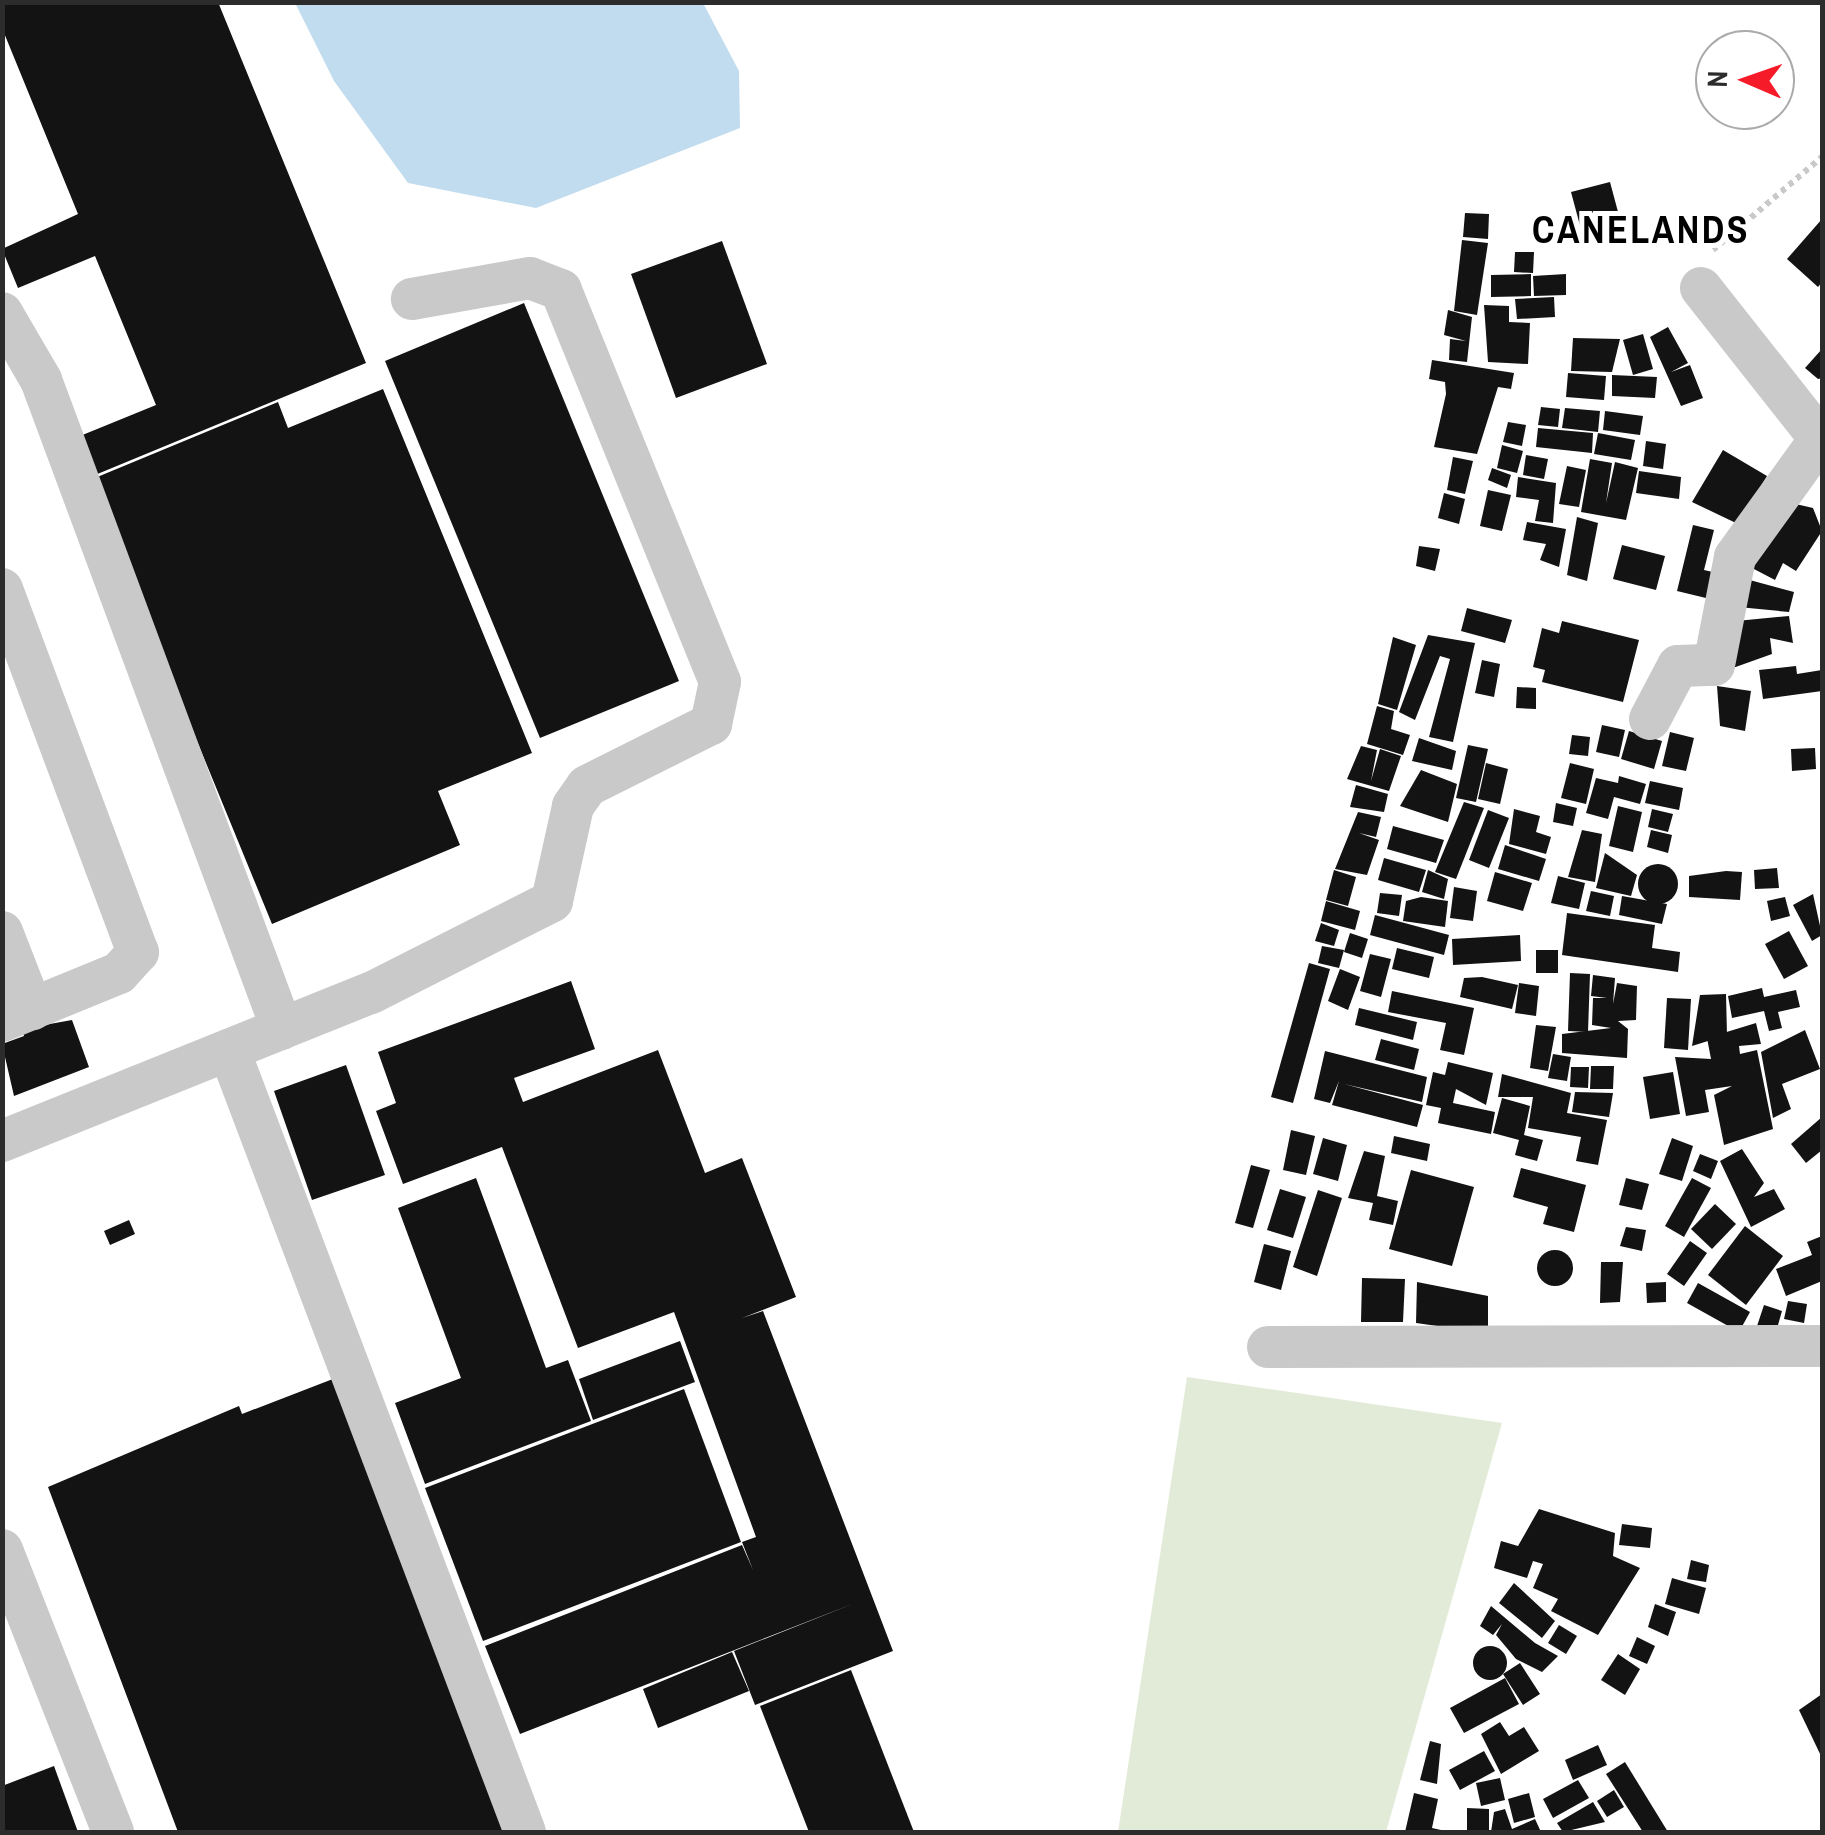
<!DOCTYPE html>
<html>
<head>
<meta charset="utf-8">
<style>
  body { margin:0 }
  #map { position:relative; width:1825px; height:1835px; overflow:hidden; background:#fff; font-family:"Archivo Narrow",sans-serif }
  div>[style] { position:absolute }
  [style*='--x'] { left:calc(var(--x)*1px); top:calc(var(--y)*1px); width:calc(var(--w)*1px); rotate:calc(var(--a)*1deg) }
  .green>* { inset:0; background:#e2ebd7 }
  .water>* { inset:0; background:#c1dcee }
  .building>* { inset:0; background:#131313 }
  .round { border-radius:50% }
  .path>* { height:6px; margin-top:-3px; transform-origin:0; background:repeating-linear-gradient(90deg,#c9c9c9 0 5px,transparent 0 10px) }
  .minor>* { height:42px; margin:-21px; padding:0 21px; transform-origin:21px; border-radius:21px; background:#c9c9c9 }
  span { translate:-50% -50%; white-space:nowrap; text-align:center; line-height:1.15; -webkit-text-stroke:10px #fff; paint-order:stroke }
  .district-label { font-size:38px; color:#000; font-weight:700; letter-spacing:2.5px }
  .frame { position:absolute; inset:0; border:5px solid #2c2c2c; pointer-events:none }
  .north { position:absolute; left:1695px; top:30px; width:100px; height:100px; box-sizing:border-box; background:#fff; border:2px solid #ababab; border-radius:50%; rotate:272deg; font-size:28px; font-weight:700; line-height:40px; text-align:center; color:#2c2c2c }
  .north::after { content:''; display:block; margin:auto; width:35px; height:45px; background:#f51b28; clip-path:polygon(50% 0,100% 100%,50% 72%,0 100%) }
</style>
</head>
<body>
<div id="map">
  <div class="green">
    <div style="clip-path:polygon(1187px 1377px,1502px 1423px,1386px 1832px,1118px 1832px)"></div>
  </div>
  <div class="water">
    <div style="clip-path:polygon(295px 3px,703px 3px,739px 71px,740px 128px,536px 208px,408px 183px,334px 81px)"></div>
  </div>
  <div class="building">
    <div style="clip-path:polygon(2px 2px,218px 2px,366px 363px,95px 475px,80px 436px,156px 405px,95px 256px,18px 288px,2px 249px,78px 214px,2px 28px)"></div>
    <div style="clip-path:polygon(1610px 182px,1625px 238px,1586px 248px,1571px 192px)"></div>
    <div style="clip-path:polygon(1465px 213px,1489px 214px,1488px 239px,1463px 237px)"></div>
    <div style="clip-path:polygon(1822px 219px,1822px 282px,1818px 287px,1787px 259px)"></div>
    <div style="clip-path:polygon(1462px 240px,1488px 243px,1477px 315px,1454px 311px)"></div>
    <div style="clip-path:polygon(722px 241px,767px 364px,676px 398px,631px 274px)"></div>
    <div style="clip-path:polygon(1515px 252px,1534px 252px,1533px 273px,1514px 272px)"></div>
    <div style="clip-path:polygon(1531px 274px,1531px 296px,1491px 297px,1491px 275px)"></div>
    <div style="clip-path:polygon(1566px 274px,1566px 295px,1534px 296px,1533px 276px)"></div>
    <div style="clip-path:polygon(1554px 297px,1555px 317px,1517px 319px,1515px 299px)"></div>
    <div style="clip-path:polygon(524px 303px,679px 681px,540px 738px,385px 361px)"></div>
    <div style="clip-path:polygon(1484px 305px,1509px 306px,1509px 322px,1530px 323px,1528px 364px,1488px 362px)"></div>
    <div style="clip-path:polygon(1448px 310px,1472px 317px,1467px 362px,1449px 360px,1450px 339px,1466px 341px,1444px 335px)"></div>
    <div style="clip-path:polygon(1668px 327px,1688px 363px,1671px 372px,1690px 365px,1703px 398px,1681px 406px,1650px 337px)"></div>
    <div style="clip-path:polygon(1643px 334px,1653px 369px,1633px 375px,1623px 340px)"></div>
    <div style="clip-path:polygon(1573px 338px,1620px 339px,1612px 372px,1571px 371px)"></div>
    <div style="clip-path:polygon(1822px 349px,1822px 378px,1818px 379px,1805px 368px)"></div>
    <div style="clip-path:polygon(1432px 360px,1514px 373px,1511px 389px,1498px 387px,1477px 454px,1434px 447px,1446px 394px,1445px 382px,1429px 379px)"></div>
    <div style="clip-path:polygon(1568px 373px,1606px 376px,1604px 400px,1566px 397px)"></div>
    <div style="clip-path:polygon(1612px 375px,1657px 377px,1655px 398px,1612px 396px)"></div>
    <div style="clip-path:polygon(383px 389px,532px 753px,438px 791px,460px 845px,272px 924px,90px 480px,278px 402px,288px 428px)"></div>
    <div style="clip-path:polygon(1541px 407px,1560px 409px,1558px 427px,1538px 425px)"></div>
    <div style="clip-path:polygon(1565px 408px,1600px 411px,1598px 432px,1562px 428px)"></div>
    <div style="clip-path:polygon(1605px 411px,1643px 416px,1640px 435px,1603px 430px)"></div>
    <div style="clip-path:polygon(1508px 422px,1526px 425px,1522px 446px,1503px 442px)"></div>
    <div style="clip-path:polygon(1538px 428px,1593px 433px,1592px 453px,1536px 447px)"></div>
    <div style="clip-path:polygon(1598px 433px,1635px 440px,1631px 460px,1594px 454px)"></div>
    <div style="clip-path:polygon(1646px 441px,1666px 444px,1663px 469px,1643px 466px)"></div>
    <div style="clip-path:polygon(1502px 445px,1523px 451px,1517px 473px,1497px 468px)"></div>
    <div style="clip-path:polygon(1723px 450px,1767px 476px,1738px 524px,1692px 502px)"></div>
    <div style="clip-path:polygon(1526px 455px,1548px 459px,1544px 479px,1523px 475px)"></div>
    <div style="clip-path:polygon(1453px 457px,1473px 461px,1465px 494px,1447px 490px)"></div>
    <div style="clip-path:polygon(1590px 459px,1612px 463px,1606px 503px,1615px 462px,1638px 468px,1626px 520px,1581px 512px)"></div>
    <div style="clip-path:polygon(1567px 466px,1586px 470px,1579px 507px,1559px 504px)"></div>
    <div style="clip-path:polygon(1492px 468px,1511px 475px,1507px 488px,1488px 480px)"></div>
    <div style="clip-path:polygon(1639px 471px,1681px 477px,1679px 499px,1636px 493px)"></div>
    <div style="clip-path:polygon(1518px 477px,1556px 483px,1553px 523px,1535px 521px,1539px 500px,1516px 497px)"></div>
    <div style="clip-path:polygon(1488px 490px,1511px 495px,1502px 531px,1480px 526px)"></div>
    <div style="clip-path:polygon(1444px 493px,1465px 499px,1459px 524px,1438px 518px)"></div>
    <div style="clip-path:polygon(1787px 502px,1813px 508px,1822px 531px,1796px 571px,1783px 563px,1775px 580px,1752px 568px)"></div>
    <div style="clip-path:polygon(1577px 517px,1598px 523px,1587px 581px,1567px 575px)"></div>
    <div style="clip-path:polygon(1527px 522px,1566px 529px,1559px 567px,1540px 560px,1546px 544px,1523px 540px)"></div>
    <div style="clip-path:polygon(1693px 525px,1714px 530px,1704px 570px,1717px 573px,1710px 599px,1677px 591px)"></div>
    <div style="clip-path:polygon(1622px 545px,1665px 556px,1656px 590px,1613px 579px)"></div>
    <div style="clip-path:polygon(1419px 546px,1440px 549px,1435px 571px,1416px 566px)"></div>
    <div style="clip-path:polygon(1746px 579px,1794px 592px,1789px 612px,1738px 607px)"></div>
    <div style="clip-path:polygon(1467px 608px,1512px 620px,1505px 643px,1461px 631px)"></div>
    <div style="clip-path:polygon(1789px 616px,1793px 643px,1770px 638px,1772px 654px,1730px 669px,1726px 622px)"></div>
    <div style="clip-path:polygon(1562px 621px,1639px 640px,1623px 702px,1542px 682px,1545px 670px,1533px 667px,1542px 628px,1559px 633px)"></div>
    <div style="clip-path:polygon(1428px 635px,1475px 643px,1453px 742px,1429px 737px,1450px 659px,1440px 656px,1415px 720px,1399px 712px)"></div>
    <div style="clip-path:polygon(1393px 637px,1416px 645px,1397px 710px,1378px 704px)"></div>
    <div style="clip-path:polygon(1482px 660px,1500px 664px,1494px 697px,1475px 693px)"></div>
    <div style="clip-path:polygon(1796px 666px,1797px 674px,1822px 670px,1822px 691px,1763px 699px,1759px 670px)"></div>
    <div style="clip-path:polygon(1717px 686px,1751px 691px,1745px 731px,1720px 726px)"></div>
    <div style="clip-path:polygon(1517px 687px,1536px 688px,1536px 709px,1516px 708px)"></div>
    <div style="clip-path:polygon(1377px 706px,1394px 711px,1391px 729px,1410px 735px,1403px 755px,1367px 744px)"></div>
    <div style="clip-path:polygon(1602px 725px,1625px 730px,1619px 757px,1596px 752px)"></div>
    <div style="clip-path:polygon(1629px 731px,1662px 741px,1654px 769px,1621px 759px)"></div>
    <div style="clip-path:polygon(1670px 732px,1694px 738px,1686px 771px,1662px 766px)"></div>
    <div style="clip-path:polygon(1572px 735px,1590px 737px,1588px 756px,1569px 754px)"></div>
    <div style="clip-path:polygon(1419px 738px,1456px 751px,1452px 770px,1412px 761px)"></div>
    <div style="clip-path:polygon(1468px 745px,1488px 749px,1476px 802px,1456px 798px)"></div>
    <div style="clip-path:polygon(1361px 746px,1377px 750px,1371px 781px,1380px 749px,1401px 756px,1389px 791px,1347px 779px)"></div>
    <div style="clip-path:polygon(1815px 748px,1816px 769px,1792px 771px,1791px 749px)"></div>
    <div style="clip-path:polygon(1486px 763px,1508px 769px,1500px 804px,1478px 799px)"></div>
    <div style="clip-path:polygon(1570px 763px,1594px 769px,1586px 804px,1561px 798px)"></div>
    <div style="clip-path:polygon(1421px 770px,1457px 784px,1448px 822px,1400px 806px)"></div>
    <div style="clip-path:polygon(1619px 776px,1646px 784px,1640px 804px,1614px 797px,1608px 819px,1586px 813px,1596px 778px,1618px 783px)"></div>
    <div style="clip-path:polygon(1650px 781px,1683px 788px,1679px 810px,1645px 803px)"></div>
    <div style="clip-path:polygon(1356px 785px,1388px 794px,1384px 812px,1350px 807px)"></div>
    <div style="clip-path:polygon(1464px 802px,1484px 808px,1456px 879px,1435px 872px)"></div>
    <div style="clip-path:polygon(1556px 803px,1577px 808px,1573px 826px,1553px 822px)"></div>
    <div style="clip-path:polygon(1618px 806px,1642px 812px,1633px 852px,1609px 846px)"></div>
    <div style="clip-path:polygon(1514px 809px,1540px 816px,1536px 832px,1551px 837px,1546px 854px,1509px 844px)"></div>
    <div style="clip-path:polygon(1652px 809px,1673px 814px,1668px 832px,1648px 827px)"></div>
    <div style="clip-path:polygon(1488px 810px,1509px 818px,1489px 868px,1469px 860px)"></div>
    <div style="clip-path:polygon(1358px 812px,1381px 817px,1376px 837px,1359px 833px,1379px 840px,1367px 875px,1335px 869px)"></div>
    <div style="clip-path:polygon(1393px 826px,1444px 840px,1436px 863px,1387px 849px)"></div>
    <div style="clip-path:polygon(1582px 830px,1602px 834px,1595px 882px,1568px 877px)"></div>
    <div style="clip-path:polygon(1651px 830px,1672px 835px,1668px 853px,1647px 847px)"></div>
    <div style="clip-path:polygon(1505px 845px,1546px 859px,1539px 881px,1498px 869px)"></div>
    <div style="clip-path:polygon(1605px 853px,1637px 875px,1631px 896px,1596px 888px)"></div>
    <div style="clip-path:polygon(1384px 858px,1426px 870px,1419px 892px,1378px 880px)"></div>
    <div class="round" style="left:1638px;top:864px;width:40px;height:40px"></div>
    <div style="clip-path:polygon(1777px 868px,1779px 888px,1755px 889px,1754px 870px)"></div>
    <div style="clip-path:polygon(1334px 870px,1356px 877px,1348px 906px,1326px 900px)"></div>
    <div style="clip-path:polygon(1428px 870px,1448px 879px,1444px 899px,1422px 892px)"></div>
    <div style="clip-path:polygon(1726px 871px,1742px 872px,1740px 900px,1689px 897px,1689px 876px)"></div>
    <div style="clip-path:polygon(1495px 872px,1532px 883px,1523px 911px,1487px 901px)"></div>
    <div style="clip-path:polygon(1558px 876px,1585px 883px,1579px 909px,1551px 903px)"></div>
    <div style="clip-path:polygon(1454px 887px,1477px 891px,1473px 921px,1450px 918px)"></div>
    <div style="clip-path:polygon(1591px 891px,1614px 896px,1610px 916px,1586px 911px)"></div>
    <div style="clip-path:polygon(1380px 893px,1402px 895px,1399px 916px,1377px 913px)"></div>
    <div style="clip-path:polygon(1813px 894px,1822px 935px,1812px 941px,1793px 905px)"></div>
    <div style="clip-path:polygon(1622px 896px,1667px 904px,1662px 924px,1619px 915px)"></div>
    <div style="clip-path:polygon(1421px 897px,1448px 901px,1445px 927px,1403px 921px,1406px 901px)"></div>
    <div style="clip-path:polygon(1785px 897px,1790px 916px,1771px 921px,1767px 901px)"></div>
    <div style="clip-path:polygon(1326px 901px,1360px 911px,1355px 930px,1321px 921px)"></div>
    <div style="clip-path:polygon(1567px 913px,1655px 925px,1652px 948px,1680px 952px,1678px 972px,1562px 955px)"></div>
    <div style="clip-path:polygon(1375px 915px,1449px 935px,1444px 955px,1370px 935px)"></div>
    <div style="clip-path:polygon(1321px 923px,1339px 930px,1334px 946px,1315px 941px)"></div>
    <div style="clip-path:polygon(1789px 931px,1808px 966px,1784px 979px,1765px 944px)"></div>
    <div style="clip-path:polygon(1350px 933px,1368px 939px,1362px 958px,1344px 952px)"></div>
    <div style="clip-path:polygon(1520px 935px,1521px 961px,1453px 965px,1452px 939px)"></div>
    <div style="clip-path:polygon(1322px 946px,1344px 950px,1339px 968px,1318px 963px)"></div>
    <div style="clip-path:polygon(1397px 948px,1434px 957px,1429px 978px,1392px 969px)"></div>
    <div style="clip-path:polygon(1536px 950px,1558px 950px,1558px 973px,1536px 973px)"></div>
    <div style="clip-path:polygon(1370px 954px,1391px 959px,1381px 997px,1360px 991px)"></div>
    <div style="clip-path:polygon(1309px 963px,1330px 969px,1293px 1103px,1271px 1097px)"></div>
    <div style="clip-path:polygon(1340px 969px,1360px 977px,1348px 1010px,1328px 1001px)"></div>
    <div style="clip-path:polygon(1570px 973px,1590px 974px,1588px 1032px,1568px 1031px)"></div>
    <div style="clip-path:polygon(1593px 975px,1615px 978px,1613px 1004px,1617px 983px,1637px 986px,1636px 1020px,1618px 1021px,1628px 1029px,1627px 1058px,1562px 1053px,1562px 1034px,1611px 1028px,1592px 1025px,1593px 998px,1607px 998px,1591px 996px)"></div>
    <div style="clip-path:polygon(1482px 977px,1518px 985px,1512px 1009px,1460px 997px,1464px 978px)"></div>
    <div style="clip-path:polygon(571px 981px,595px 1049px,514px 1078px,523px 1102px,658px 1050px,705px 1173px,742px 1158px,796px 1297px,742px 1318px,763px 1311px,893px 1651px,755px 1705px,734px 1651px,855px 1603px,520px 1734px,485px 1646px,742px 1545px,753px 1570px,742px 1542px,756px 1537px,674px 1312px,578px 1348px,502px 1147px,403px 1184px,376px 1111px,396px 1103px,378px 1052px)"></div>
    <div style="clip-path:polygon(1519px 983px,1539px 986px,1536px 1016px,1515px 1013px)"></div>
    <div style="clip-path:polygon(1762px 988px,1764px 997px,1796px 990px,1800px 1007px,1778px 1012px,1782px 1028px,1769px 1031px,1764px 1011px,1732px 1018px,1728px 996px)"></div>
    <div style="clip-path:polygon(1392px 991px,1474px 1008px,1464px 1055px,1440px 1050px,1446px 1023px,1388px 1012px)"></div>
    <div style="clip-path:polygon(1726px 994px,1727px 1035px,1692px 1046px,1700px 995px)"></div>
    <div style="clip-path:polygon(1667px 998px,1691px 999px,1688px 1050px,1664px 1048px)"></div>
    <div style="clip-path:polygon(1359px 1008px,1417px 1022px,1413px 1040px,1355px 1025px)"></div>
    <div style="clip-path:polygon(72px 1020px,89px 1067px,14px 1096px,2px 1044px,24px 1036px,22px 1029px)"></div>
    <div style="clip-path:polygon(1756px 1023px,1761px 1044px,1739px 1046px,1740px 1054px,1757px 1050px,1773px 1129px,1724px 1145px,1714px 1095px,1732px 1086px,1705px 1090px,1709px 1112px,1686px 1116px,1675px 1057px,1711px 1059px,1707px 1038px)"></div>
    <div style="clip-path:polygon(1536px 1025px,1556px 1027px,1548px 1071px,1530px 1068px)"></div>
    <div style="clip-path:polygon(1805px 1030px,1820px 1069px,1782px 1084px,1791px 1109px,1773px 1118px,1761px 1052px)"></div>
    <div style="clip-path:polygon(1381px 1039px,1419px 1049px,1414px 1070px,1375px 1060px)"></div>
    <div style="clip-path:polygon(1325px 1051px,1427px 1077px,1422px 1102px,1344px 1084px,1423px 1105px,1417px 1127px,1332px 1105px,1339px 1081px,1330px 1103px,1314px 1099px)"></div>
    <div style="clip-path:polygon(1553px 1054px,1571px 1057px,1567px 1081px,1548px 1078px)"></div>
    <div style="clip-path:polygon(1448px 1062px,1493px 1073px,1486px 1105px,1456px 1089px,1453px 1103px,1495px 1112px,1491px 1134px,1438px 1123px,1441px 1108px,1426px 1105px,1433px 1072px,1445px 1075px)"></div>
    <div style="clip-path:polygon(346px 1065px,385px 1175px,312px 1200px,274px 1091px)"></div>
    <div style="clip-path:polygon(1591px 1066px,1614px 1066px,1613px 1089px,1590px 1089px)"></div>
    <div style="clip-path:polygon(1571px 1067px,1589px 1067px,1588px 1088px,1570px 1087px)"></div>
    <div style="clip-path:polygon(1673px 1072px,1680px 1114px,1650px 1119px,1643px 1077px)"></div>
    <div style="clip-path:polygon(1502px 1074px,1571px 1093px,1567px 1113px,1607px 1120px,1598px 1165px,1576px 1161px,1581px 1137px,1528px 1128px,1533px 1097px,1498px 1097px)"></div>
    <div style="clip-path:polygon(1575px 1092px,1613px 1093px,1609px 1117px,1572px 1112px)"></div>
    <div style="clip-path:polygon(1502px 1098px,1530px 1106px,1524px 1135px,1543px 1140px,1537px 1161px,1515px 1155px,1519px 1140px,1493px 1133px)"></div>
    <div style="clip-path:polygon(1822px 1117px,1822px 1150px,1806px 1163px,1791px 1144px)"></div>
    <div style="clip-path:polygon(1291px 1130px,1315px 1136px,1306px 1175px,1283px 1170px)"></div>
    <div style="clip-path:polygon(1394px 1136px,1430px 1144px,1427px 1161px,1391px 1153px)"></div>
    <div style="clip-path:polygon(1323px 1138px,1347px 1145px,1338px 1181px,1313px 1174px)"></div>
    <div style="clip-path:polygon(1672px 1138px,1693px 1146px,1682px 1181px,1659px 1174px)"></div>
    <div style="clip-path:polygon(1742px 1149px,1764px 1183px,1754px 1197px,1774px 1189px,1785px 1209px,1751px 1227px,1720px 1161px)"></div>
    <div style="clip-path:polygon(1364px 1151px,1385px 1156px,1377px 1196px,1398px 1201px,1393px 1225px,1369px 1220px,1373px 1203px,1348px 1198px)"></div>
    <div style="clip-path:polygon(1700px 1154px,1718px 1161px,1711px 1179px,1693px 1171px)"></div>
    <div style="clip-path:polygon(1251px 1165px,1270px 1170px,1253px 1228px,1235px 1223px)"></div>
    <div style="clip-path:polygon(1521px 1168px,1586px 1185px,1574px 1232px,1543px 1224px,1548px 1207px,1513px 1197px)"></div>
    <div style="clip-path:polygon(1411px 1170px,1474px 1187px,1452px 1266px,1389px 1249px)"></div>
    <div style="clip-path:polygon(476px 1178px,546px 1368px,568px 1360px,591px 1421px,425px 1484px,395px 1403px,461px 1378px,398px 1208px)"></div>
    <div style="clip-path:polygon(1626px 1178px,1649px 1184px,1642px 1210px,1619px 1205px)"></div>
    <div style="clip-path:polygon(1692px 1178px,1711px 1188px,1684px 1237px,1665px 1226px)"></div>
    <div style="clip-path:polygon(1280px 1189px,1306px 1197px,1293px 1238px,1267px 1230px)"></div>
    <div style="clip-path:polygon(1318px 1190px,1342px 1198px,1317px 1276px,1293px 1267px)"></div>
    <div style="clip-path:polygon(1715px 1204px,1736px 1224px,1712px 1249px,1691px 1229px)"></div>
    <div style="clip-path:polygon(129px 1220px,135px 1234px,110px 1245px,104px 1231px)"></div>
    <div style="clip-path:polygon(1745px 1226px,1783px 1256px,1746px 1305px,1708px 1275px)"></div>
    <div style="clip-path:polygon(1626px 1227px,1646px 1230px,1642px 1251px,1620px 1246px)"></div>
    <div style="clip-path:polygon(1822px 1236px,1822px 1281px,1786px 1296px,1776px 1269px,1812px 1255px,1807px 1242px)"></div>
    <div style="clip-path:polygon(1690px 1241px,1707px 1253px,1684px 1286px,1667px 1274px)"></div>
    <div style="clip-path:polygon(1264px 1244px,1291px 1251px,1281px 1290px,1254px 1282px)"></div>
    <div class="round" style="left:1537px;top:1250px;width:36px;height:36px"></div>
    <div style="clip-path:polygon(1601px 1262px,1623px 1262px,1620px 1302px,1600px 1303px)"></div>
    <div style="clip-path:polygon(1362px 1278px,1405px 1279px,1403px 1322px,1361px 1322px)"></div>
    <div style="clip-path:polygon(1417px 1282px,1488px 1296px,1488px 1333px,1416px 1323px)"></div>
    <div style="clip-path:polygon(1666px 1282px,1666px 1302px,1647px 1303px,1646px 1283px)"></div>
    <div style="clip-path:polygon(1698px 1283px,1750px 1312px,1739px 1332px,1687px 1303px)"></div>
    <div style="clip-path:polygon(1788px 1301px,1807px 1304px,1804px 1323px,1784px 1319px)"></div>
    <div style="clip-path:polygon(1764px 1305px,1782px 1311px,1776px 1332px,1757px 1326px)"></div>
    <div style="clip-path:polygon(680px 1341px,695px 1382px,593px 1420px,579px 1379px)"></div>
    <div style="clip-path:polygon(338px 1377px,510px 1832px,178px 1832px,48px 1487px,239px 1406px,242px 1414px)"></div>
    <div style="clip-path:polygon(684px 1389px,741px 1542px,483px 1641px,425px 1488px)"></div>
    <div style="clip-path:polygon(1539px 1509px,1615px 1533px,1613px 1556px,1640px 1568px,1598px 1635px,1551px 1611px,1558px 1599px,1533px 1588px,1543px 1564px,1533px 1561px,1527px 1578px,1494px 1568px,1501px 1541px,1518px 1546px)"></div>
    <div style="clip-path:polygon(1622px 1524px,1652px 1528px,1650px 1548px,1619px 1545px)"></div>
    <div style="clip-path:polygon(1691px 1560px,1709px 1565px,1706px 1582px,1687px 1579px)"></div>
    <div style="clip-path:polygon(1672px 1578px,1706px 1588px,1699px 1614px,1665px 1604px)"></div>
    <div style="clip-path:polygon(1514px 1583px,1555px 1621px,1542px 1638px,1499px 1603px)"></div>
    <div style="clip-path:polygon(1655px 1604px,1676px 1612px,1668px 1636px,1648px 1627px)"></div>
    <div style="clip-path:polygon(1491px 1606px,1535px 1643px,1558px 1656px,1542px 1672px,1516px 1659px,1496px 1635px,1502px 1624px,1493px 1635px,1480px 1626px)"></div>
    <div style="clip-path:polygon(1559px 1625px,1577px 1636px,1566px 1654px,1548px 1643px)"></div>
    <div style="clip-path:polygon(1637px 1637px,1655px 1646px,1647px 1664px,1629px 1656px)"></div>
    <div class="round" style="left:1473px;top:1646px;width:34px;height:34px"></div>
    <div style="clip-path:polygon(732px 1652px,749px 1691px,658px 1728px,643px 1689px)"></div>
    <div style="clip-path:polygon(1618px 1654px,1640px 1669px,1625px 1695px,1601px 1680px)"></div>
    <div style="clip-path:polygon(1520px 1663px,1540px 1694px,1523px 1705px,1503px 1674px)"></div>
    <div style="clip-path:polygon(851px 1670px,914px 1832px,809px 1832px,760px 1706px)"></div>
    <div style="clip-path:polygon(1505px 1678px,1519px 1704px,1464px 1733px,1450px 1708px)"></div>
    <div style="clip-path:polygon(1822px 1694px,1822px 1758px,1799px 1710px)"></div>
    <div style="clip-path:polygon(1500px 1722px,1509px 1736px,1524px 1727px,1539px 1751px,1501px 1774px,1481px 1734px)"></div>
    <div style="clip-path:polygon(1430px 1741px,1441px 1744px,1437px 1784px,1420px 1780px)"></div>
    <div style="clip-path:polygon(1598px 1745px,1607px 1765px,1573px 1780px,1565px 1760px)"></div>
    <div style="clip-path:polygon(1484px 1751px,1495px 1771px,1460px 1790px,1449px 1770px)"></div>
    <div style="clip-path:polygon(1625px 1762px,1668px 1832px,1643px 1832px,1606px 1774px)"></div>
    <div style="clip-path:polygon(54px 1766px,78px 1832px,2px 1832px,2px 1786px)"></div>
    <div style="clip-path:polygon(1500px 1778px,1505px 1800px,1481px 1806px,1476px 1783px)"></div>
    <div style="clip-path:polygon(1578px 1780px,1589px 1798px,1553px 1818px,1543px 1799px)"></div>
    <div style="clip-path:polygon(1614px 1790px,1624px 1807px,1607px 1817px,1597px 1801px)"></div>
    <div style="clip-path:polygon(1414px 1793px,1438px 1799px,1432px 1828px,1450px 1832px,1405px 1832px)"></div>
    <div style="clip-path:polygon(1529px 1793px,1535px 1817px,1514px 1823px,1508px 1799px)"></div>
    <div style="clip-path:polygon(1593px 1802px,1605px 1822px,1563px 1832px,1557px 1823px)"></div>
    <div style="clip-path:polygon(1467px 1808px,1489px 1809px,1489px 1832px,1467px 1832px)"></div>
    <div style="clip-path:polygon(1505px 1809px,1512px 1829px,1535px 1819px,1541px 1832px,1491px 1832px,1494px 1812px)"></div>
  </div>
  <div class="path">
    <div style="--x:1713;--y:250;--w:143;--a:-40.5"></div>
  </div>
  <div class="minor">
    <div style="--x:1701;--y:288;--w:195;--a:51.7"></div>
    <div style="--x:2;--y:313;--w:78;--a:59.8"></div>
    <div style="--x:41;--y:380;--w:692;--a:69.63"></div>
    <div style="--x:2;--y:589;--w:388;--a:69.5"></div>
    <div style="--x:138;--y:952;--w:28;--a:132"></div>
    <div style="--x:119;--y:973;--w:126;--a:157.7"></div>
    <div style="--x:1650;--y:719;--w:60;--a:-62.2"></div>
    <div style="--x:1678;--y:666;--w:36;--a:-2"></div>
    <div style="--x:1714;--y:665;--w:110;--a:-79"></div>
    <div style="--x:1735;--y:557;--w:145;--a:-54.2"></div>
    <div style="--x:2;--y:932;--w:83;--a:68.7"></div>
    <div style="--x:229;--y:1050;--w:836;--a:69.27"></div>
    <div style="--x:2;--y:1141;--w:398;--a:-21.9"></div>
    <div style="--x:371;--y:993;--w:203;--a:-26.9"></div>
    <div style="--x:552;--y:901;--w:97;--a:-77.5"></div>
    <div style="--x:573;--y:806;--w:24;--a:-55"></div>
    <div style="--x:587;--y:786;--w:139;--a:-26.6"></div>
    <div style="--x:711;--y:724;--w:43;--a:-77.9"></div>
    <div style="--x:720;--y:682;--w:423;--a:-112.1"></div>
    <div style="--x:561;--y:290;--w:33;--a:-159"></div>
    <div style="--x:530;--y:278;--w:120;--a:169.9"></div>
    <div style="--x:1268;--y:1347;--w:554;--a:-0.1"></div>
    <div style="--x:2;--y:1550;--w:303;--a:68.5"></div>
  </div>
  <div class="district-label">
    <span style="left:1641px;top:230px">CANELANDS</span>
  </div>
  <div class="frame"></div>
  <div class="north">N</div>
</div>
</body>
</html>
